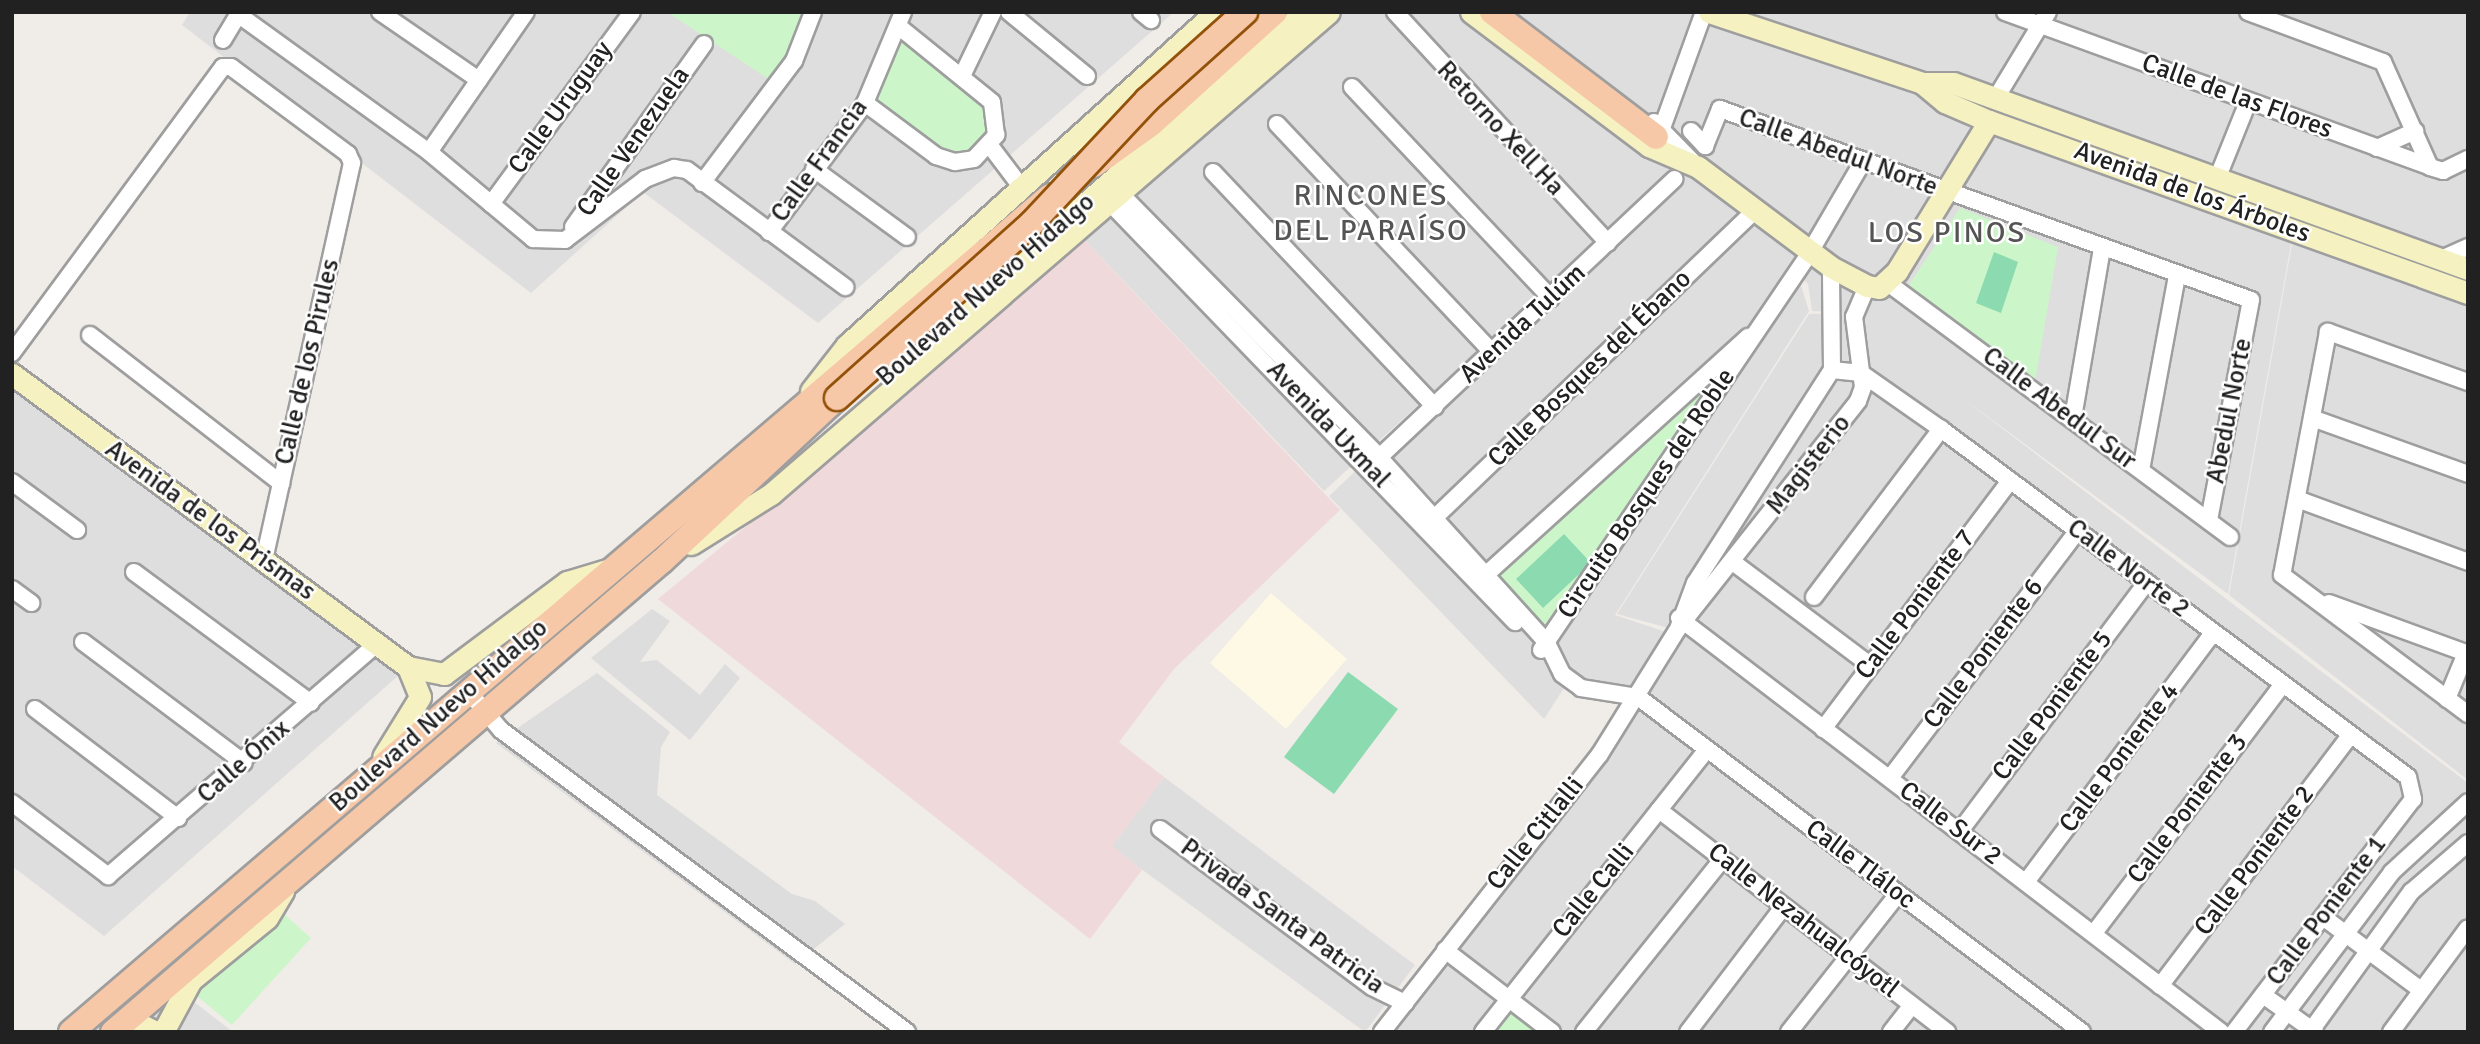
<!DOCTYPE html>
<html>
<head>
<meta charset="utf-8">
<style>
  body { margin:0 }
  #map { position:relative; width:2480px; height:1044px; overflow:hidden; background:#f0ece8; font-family:Signika,sans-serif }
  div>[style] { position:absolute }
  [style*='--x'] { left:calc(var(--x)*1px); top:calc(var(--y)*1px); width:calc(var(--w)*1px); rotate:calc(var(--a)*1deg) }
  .residential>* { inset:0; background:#dfdede }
  .commercial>* { inset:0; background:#f0d9db }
  .education>* { inset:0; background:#fdf9e4 }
  .park>* { inset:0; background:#ccf6c9 }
  .pitch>* { inset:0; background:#8cdab0 }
  .parking>* { inset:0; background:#ddd }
  .stream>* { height:4.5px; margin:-2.25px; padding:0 2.25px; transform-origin:2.25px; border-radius:2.25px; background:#abd7db }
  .roads { filter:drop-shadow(2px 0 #9e9e9e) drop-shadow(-2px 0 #9e9e9e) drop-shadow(0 2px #9e9e9e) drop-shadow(0 -2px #9e9e9e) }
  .street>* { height:16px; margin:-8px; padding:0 8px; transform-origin:8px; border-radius:8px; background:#fff }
  .secondary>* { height:21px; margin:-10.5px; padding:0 10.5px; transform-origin:10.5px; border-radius:10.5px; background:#f6f1c0 }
  .primary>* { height:24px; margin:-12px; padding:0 12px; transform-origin:12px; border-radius:12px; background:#f6c8a7 }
  .bridges { filter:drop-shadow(2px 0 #93520a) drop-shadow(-2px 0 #93520a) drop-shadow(0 2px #93520a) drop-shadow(0 -2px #93520a) }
  .primary-bridge>* { height:24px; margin:-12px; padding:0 12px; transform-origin:12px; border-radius:12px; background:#f6c8a7 }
  span { translate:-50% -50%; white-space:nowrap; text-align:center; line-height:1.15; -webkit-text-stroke:5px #fff; paint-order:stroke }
  .street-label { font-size:26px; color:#212121 }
  .quarter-label { font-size:30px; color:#545454; letter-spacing:2px }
  .frame { position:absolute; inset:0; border:14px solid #212121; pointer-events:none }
</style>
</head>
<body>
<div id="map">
  <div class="residential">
    <div style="clip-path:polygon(190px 12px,1174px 12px,818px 323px,643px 192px,531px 293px,182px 25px)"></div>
    <div style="clip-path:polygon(1317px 12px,1726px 12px,2295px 222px,2228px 594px,1961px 397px,2468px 783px,2468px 1032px,2229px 1032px,2254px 1001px,2279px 1019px,2254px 1000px,2227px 1032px,2210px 1032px,1680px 631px,1617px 614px,1809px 314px,1849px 313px,1812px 311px,1808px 284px,1797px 273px,1809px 311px,1615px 615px,1669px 633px,1624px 701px,1564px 688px,1544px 719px,1329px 496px,1665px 180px,1324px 491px,1074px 229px)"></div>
    <div style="clip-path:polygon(1733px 12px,2468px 12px,2468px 280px)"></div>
    <div style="clip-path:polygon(2296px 222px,2468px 284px,2468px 780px,2229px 595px)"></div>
    <div style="clip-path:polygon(12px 380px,408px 667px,104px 936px,12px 866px)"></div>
    <div style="clip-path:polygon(1680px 632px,2207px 1032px,1378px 1032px,1591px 759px)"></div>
    <div style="clip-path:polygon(1164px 777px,1415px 965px,1365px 1032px,1111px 847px)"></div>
    <div style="clip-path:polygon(160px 974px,193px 1001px,233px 1032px,94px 1032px)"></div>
  </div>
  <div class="commercial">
    <div style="clip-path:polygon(1074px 229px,1340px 510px,1174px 669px,1119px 742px,1164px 777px,1112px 846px,1142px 870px,1090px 939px,658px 599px,782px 497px)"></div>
  </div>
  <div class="education">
    <div style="clip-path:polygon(1271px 593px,1347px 659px,1286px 729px,1210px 663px)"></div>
  </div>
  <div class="park">
    <div style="clip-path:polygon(667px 12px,813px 12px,776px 84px)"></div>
    <div style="clip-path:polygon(898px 26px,992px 102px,996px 135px,955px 162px,865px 103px)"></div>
    <div style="clip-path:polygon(1960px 208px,2058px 247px,2035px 382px,1907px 288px)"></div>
    <div style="clip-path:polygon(1732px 354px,1548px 628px,1494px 575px)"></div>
    <div style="clip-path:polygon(267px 899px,311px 938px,232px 1025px,181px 983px)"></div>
    <div style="clip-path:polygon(1509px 1004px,1544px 1032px,1486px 1032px)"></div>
  </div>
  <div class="pitch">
    <div style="clip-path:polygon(1994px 252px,2018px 262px,2001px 313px,1976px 303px)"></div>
    <div style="clip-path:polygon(1564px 534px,1591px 563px,1543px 608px,1516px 579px)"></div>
    <div style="clip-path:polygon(1348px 672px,1398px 709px,1334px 794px,1284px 757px)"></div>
  </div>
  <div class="parking">
    <div style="clip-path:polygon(652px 609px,670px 621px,640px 662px,657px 660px,700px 695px,725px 664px,740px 678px,690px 740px,591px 658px)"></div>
    <div style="clip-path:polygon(597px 673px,670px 732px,661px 747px,657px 795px,792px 894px,815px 901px,845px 924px,795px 964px,496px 743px)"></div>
  </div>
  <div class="stream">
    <div style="--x:1964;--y:99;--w:536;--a:19.75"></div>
  </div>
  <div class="roads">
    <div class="street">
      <div style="--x:380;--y:12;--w:120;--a:34.5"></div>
      <div style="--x:1009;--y:12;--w:101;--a:39.4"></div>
      <div style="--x:1141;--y:12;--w:13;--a:39"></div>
      <div style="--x:1395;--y:12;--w:314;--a:47.3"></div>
      <div style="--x:2005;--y:12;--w:452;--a:20"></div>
      <div style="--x:2430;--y:167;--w:14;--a:17"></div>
      <div style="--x:2443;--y:171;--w:28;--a:-26"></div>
      <div style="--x:2248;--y:12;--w:144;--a:20.3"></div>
      <div style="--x:2383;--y:62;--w:115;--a:65.9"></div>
      <div style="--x:239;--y:15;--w:234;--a:35.8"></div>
      <div style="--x:429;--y:152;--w:136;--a:39.9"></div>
      <div style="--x:533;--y:239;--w:32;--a:2"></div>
      <div style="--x:565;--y:240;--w:101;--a:-37.3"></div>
      <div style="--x:645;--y:179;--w:31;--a:-21"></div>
      <div style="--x:674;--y:168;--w:13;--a:9"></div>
      <div style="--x:687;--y:170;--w:197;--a:36.5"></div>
      <div style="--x:223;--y:40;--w:33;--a:-59"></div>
      <div style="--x:962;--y:76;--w:71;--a:-64.2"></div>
      <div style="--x:1352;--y:87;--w:290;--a:46.7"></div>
      <div style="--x:1996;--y:98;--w:100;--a:-58.8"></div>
      <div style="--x:865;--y:103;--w:89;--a:36.7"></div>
      <div style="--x:936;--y:156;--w:20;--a:18"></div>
      <div style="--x:955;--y:162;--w:19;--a:-9"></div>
      <div style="--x:974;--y:159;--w:33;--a:-47"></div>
      <div style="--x:996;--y:135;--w:33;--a:-97"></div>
      <div style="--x:992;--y:102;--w:121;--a:-141"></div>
      <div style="--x:1654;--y:122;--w:57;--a:45.7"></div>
      <div style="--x:1277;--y:124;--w:313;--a:46.7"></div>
      <div style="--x:1662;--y:128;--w:123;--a:-70.1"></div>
      <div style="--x:1691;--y:131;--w:21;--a:47"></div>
      <div style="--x:1705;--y:146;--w:40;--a:-68"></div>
      <div style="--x:1720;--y:109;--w:564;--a:19.78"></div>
      <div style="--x:2251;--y:300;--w:225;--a:100.8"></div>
      <div style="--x:991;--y:147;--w:51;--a:52.9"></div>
      <div style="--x:2377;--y:148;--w:42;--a:-24.1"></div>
      <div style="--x:429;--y:152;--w:170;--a:-55.3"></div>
      <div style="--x:814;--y:169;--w:115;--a:36.2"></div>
      <div style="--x:1213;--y:172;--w:323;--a:46.6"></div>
      <div style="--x:2217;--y:179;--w:83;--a:-68.1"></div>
      <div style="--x:702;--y:183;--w:153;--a:-53"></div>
      <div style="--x:794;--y:61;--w:53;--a:-68.8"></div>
      <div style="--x:1121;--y:194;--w:368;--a:45.5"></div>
      <div style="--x:1379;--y:457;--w:251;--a:47.9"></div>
      <div style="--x:1547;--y:643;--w:34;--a:64"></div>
      <div style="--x:1562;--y:674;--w:24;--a:36"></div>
      <div style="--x:1581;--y:688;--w:58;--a:9"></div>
      <div style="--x:1638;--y:697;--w:556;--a:37.03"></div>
      <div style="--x:1110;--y:203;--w:583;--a:45.97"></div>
      <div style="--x:491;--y:204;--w:238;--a:-53.7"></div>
      <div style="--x:573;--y:227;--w:225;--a:-54.4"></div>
      <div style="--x:769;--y:232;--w:161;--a:-53.3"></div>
      <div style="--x:865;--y:103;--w:99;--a:-67.3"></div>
      <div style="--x:2441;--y:259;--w:30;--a:-24"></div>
      <div style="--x:1888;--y:283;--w:426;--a:36.6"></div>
      <div style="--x:90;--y:335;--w:242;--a:37.8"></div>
      <div style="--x:12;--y:353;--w:355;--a:-53.6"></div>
      <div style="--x:223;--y:67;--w:8;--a:0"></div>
      <div style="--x:231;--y:67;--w:146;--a:36.6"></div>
      <div style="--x:348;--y:154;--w:10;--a:66"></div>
      <div style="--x:352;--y:163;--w:407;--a:102.5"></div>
      <div style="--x:1832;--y:370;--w:29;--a:6"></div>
      <div style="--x:1861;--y:373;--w:98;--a:35"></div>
      <div style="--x:1941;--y:429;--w:582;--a:36.69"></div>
      <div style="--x:2408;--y:777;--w:23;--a:77"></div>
      <div style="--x:2413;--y:799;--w:294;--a:127.5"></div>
      <div style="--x:2468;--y:382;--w:149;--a:-160.3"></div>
      <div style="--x:2328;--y:332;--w:247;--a:100.7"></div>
      <div style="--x:2282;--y:575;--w:232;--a:36.8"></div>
      <div style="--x:2073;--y:418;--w:172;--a:-80.3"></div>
      <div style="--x:2312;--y:418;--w:166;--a:19.7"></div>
      <div style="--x:1371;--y:465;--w:417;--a:-43.3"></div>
      <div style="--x:2141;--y:470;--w:198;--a:-79.5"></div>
      <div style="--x:12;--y:482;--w:81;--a:36.4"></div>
      <div style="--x:2297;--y:499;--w:182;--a:20.2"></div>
      <div style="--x:1427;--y:525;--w:454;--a:-43.8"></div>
      <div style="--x:1734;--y:563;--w:170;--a:36.9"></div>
      <div style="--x:134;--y:572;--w:220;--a:36.5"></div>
      <div style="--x:1480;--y:580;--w:362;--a:-42.2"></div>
      <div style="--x:12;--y:589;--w:24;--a:36"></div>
      <div style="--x:1814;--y:597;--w:211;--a:-52.9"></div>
      <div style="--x:2329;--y:603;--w:148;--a:20.1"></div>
      <div style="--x:1679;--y:618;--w:682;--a:37.37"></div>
      <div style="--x:1679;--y:626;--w:46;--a:-69.6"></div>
      <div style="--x:1695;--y:583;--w:253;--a:-57.3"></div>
      <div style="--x:1832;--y:370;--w:103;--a:-90.6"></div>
      <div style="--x:83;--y:642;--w:201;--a:36.9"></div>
      <div style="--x:1541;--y:650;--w:480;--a:-55.9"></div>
      <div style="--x:1810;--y:252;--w:103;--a:-59.7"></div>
      <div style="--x:468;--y:691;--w:51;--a:49.8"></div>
      <div style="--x:501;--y:730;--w:506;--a:36.64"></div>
      <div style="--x:2447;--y:699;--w:50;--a:-67.6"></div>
      <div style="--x:35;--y:709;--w:180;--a:37.3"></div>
      <div style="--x:1823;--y:729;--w:311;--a:-53"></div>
      <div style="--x:1890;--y:778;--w:311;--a:-52.8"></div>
      <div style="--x:12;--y:803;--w:121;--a:37.2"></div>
      <div style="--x:108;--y:876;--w:355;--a:-40.8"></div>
      <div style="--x:1659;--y:810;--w:364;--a:37.6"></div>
      <div style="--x:1160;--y:829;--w:264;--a:36.7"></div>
      <div style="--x:1372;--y:987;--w:37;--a:26"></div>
      <div style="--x:1960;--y:831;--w:311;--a:-53.1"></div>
      <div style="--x:2026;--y:882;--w:311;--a:-53.1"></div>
      <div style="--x:2323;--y:917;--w:122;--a:36.7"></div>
      <div style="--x:2094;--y:933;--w:311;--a:-52.8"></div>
      <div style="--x:1445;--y:950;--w:135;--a:37.5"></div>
      <div style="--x:2160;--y:986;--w:314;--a:-52.8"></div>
      <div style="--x:2263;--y:995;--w:64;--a:35.4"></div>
      <div style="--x:1382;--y:1032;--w:353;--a:-51.9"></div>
      <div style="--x:1600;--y:754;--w:150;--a:-58.1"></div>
      <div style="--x:1679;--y:627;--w:288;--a:-51.6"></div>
      <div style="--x:1858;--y:401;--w:15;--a:-70"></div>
      <div style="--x:1863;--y:387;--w:71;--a:-97.3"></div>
      <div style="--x:1854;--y:317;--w:34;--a:-67"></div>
      <div style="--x:1483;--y:1032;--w:359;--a:-51.6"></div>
      <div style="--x:1584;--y:1032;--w:221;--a:-51.3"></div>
      <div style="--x:1688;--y:1032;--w:158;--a:-52.7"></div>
      <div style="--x:1789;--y:1032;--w:176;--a:-51.7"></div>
      <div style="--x:1891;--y:1032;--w:34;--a:-52"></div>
      <div style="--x:2272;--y:1032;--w:200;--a:-53.1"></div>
      <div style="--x:2392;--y:872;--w:103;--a:-42.6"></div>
      <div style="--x:2310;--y:1032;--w:173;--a:-54.2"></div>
      <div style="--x:2411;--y:892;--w:75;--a:-40.7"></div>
      <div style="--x:2391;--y:1032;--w:129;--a:-53.5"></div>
    </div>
    <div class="secondary">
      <div style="--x:1471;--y:12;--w:223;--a:37"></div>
      <div style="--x:1649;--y:146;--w:53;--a:23.2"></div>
      <div style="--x:1698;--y:167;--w:166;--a:36.9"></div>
      <div style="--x:1831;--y:267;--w:41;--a:27.8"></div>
      <div style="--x:1867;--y:286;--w:12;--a:9"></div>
      <div style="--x:1879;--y:288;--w:25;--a:-43"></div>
      <div style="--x:1897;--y:271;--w:176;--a:-58.5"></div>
      <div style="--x:1709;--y:12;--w:225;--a:18.4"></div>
      <div style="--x:1922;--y:83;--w:31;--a:0"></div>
      <div style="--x:1953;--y:83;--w:548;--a:19.86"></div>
      <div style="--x:1922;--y:83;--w:30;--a:40"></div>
      <div style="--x:1945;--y:102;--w:48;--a:23.4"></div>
      <div style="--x:1989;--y:121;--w:509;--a:19.75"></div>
      <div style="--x:933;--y:336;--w:493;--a:-41.1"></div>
      <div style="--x:12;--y:374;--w:493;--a:36.5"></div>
      <div style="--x:408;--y:667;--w:32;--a:68"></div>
      <div style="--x:420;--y:697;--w:70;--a:121.7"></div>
      <div style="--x:811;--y:391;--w:58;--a:-52"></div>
      <div style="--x:847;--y:345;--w:497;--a:-42.1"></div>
      <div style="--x:691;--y:544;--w:94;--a:-32"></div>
      <div style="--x:771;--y:494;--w:737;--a:-40.82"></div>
      <div style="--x:408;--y:667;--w:37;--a:11"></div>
      <div style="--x:444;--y:674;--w:154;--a:-36.8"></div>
      <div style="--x:567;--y:582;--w:45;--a:-16.8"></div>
      <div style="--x:191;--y:980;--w:98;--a:-39.2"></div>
      <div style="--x:267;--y:918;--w:31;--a:-59"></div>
      <div style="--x:138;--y:1023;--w:20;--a:27"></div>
      <div style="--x:163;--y:1032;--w:57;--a:-61.6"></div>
    </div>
    <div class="primary">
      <div style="--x:1492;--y:12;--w:206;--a:37.3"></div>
      <div style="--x:1094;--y:165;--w:70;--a:-35.7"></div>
      <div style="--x:1151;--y:124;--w:167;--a:-42.1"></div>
      <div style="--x:71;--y:1032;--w:1287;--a:-40.5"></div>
      <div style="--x:113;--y:1032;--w:723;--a:-40.63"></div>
      <div style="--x:662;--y:561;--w:239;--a:-43"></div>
    </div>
  </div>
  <div class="bridges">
    <div class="primary-bridge">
      <div style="--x:837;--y:398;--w:262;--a:-41.9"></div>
      <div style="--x:1032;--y:223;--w:168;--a:-46.9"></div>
      <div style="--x:1147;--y:100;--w:132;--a:-41.9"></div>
    </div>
  </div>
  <div class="street-label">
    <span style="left:2237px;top:97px;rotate:20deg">Calle de las Flores</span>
    <span style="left:561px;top:108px;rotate:-54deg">Calle Uruguay</span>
    <span style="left:1500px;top:129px;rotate:47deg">Retorno Xell Ha</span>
    <span style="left:634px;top:142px;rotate:-55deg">Calle Venezuela</span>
    <span style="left:1838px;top:153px;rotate:20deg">Calle Abedul Norte</span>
    <span style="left:820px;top:161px;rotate:-54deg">Calle Francia</span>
    <span style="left:2192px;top:193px;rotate:20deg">Avenida de los Árboles</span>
    <span style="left:986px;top:290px;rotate:-41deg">Boulevard Nuevo Hidalgo</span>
    <span style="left:1523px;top:324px;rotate:-43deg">Avenida Tulúm</span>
    <span style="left:308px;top:362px;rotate:-77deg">Calle de los Pirules</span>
    <span style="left:1590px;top:369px;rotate:-44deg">Calle Bosques del Ébano</span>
    <span style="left:2059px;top:409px;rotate:37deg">Calle Abedul Sur</span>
    <span style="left:2230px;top:411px;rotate:-79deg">Abedul Norte</span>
    <span style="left:1328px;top:425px;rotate:46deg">Avenida Uxmal</span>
    <span style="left:1809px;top:465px;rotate:-52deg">Magisterio</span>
    <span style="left:1647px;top:494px;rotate:-56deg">Circuito Bosques del Roble</span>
    <span style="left:210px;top:521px;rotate:36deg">Avenida de los Prismas</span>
    <span style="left:2128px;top:569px;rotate:37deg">Calle Norte 2</span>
    <span style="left:1916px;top:605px;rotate:-53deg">Calle Poniente 7</span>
    <span style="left:1984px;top:654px;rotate:-53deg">Calle Poniente 6</span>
    <span style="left:2053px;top:706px;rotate:-53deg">Calle Poniente 5</span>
    <span style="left:439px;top:716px;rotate:-41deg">Boulevard Nuevo Hidalgo</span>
    <span style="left:2120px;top:758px;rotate:-53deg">Calle Poniente 4</span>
    <span style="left:244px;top:762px;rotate:-41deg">Calle Ónix</span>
    <span style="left:2188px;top:809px;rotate:-53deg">Calle Poniente 3</span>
    <span style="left:1950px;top:824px;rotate:37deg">Calle Sur 2</span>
    <span style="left:1536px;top:834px;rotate:-51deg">Calle Citlalli</span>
    <span style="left:2255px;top:861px;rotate:-53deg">Calle Poniente 2</span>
    <span style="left:1860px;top:865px;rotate:37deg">Calle Tláloc</span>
    <span style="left:1594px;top:891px;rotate:-51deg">Calle Calli</span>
    <span style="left:2327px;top:911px;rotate:-53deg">Calle Poniente 1</span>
    <span style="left:1282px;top:917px;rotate:36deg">Privada Santa Patricia</span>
    <span style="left:1803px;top:921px;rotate:38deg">Calle Nezahualcóyotl</span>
  </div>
  <div class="quarter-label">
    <span style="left:1371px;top:213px">RINCONES<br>DEL PARAÍSO</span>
    <span style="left:1947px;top:233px">LOS PINOS</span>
  </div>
  <div class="frame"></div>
</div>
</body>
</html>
